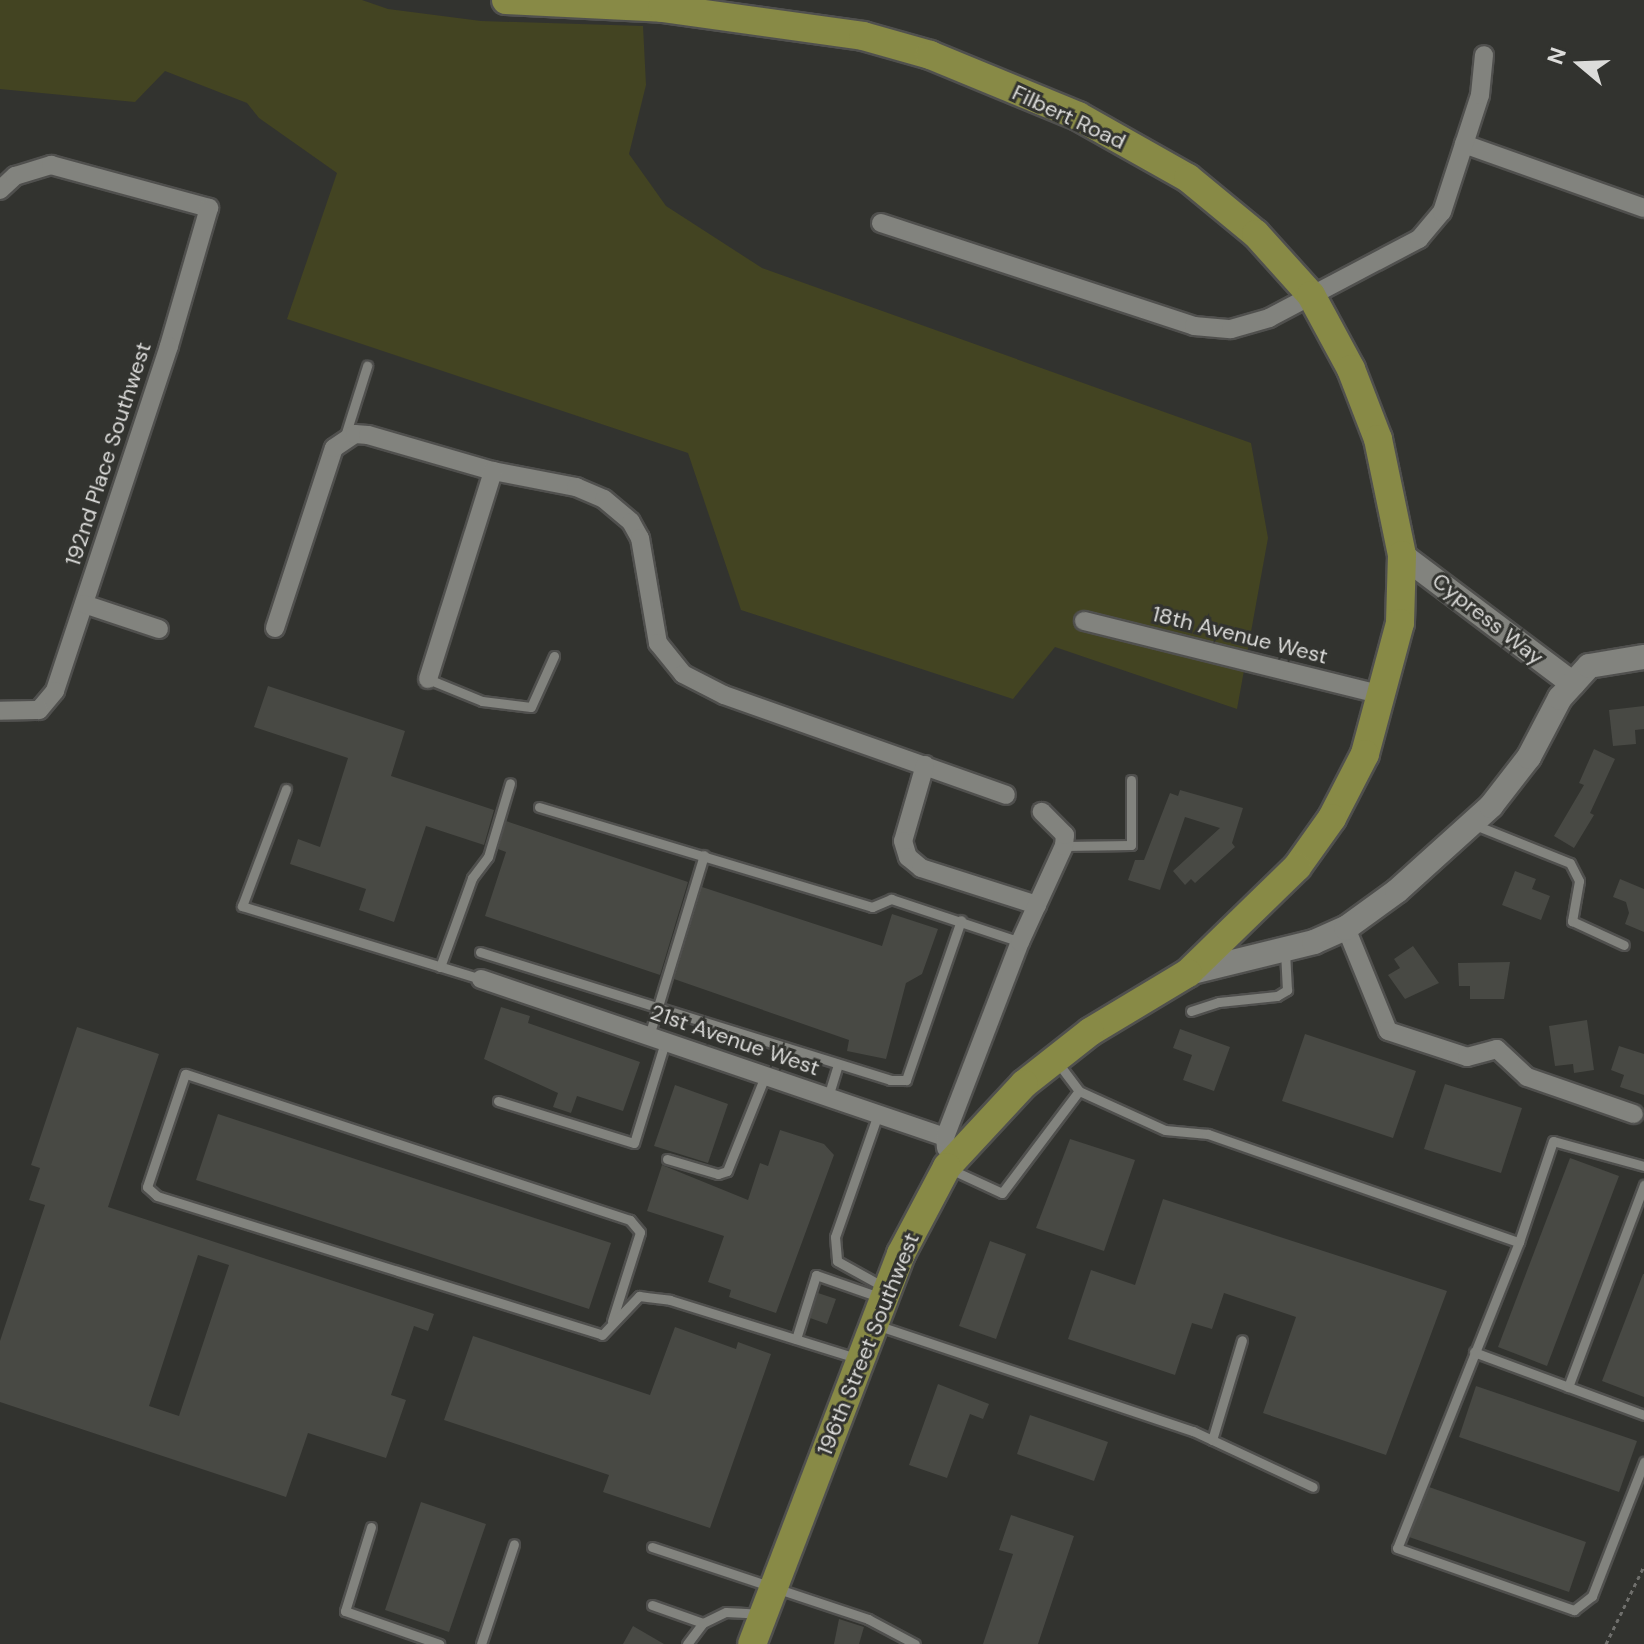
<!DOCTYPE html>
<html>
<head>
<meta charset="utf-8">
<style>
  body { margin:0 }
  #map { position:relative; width:1644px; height:1644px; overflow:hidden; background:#32332f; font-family:"DM Sans",sans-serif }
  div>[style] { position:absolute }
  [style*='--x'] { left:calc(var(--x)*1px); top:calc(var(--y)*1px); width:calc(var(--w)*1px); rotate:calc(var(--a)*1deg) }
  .green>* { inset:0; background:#434422 }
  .building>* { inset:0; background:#484944 }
  .path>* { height:3px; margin-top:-1.5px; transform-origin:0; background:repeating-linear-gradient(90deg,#6f6f6c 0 4px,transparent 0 8px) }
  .roads { filter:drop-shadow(2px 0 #50504e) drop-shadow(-2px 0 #50504e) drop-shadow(0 2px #50504e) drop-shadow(0 -2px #50504e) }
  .lane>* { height:9px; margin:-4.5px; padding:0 4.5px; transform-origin:4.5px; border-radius:4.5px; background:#82837e }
  .street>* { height:18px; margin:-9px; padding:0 9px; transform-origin:9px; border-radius:9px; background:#82837e }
  .secondary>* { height:24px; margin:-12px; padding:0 12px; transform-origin:12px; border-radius:12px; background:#82837e }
  .primary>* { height:28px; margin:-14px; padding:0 14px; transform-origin:14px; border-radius:14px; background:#888a46 }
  span { translate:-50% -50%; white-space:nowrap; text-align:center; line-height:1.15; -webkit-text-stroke:6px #32332f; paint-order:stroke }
  .street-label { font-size:22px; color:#dcdcda }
  .north { position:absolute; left:1540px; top:24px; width:80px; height:80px; -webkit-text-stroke:6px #32332f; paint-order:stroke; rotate:289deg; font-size:22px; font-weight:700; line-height:32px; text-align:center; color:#dcdcda }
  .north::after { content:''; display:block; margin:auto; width:28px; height:36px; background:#dcdcda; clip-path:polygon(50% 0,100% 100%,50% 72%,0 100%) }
</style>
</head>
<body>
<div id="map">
  <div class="green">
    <div style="clip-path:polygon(0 0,362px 0,388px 9px,481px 21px,643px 26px,646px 85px,629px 154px,666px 206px,762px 268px,1251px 443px,1268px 538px,1237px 709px,1055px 647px,1013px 699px,741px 610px,688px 453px,287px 319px,337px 173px,259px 118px,247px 103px,165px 71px,135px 102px,0 89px)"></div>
  </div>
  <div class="building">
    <div style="clip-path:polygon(268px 686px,405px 731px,391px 776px,494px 810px,484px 845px,426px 826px,394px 922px,359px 910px,366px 889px,290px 864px,298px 839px,320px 847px,348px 758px,254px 727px)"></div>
    <div style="clip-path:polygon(1644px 706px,1644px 729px,1635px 730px,1636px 744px,1613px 746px,1609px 710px)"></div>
    <div style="clip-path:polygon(1594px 749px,1615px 759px,1590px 813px,1594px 815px,1574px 848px,1554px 836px,1584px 785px,1579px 783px)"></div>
    <div style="clip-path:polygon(1180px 790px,1243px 808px,1232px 843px,1235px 847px,1195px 883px,1191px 879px,1185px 885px,1173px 871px,1220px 828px,1185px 817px,1160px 890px,1128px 880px,1135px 860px,1144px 860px,1170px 793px,1178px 796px)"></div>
    <div style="clip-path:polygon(506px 821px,688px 882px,660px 975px,485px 916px,506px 852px,498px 849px)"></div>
    <div style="clip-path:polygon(1515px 871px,1536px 879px,1532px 889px,1550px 896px,1541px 920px,1502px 905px)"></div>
    <div style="clip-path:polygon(1620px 879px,1644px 889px,1644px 932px,1625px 924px,1629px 913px,1626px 902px,1613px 897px)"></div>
    <div style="clip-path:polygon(702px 887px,882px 946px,892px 914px,938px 929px,922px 974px,906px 983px,886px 1059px,847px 1051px,849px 1040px,674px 979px)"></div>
    <div style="clip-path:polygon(1413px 946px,1439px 983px,1405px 999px,1388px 975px,1400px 968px,1394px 959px)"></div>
    <div style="clip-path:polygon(1510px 962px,1504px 999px,1470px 999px,1470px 986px,1459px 986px,1458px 963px)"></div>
    <div style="clip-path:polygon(501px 1007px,530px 1016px,528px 1023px,640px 1062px,623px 1111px,577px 1096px,571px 1113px,553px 1107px,558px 1093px,484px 1059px)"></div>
    <div style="clip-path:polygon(1587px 1020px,1594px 1070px,1574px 1073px,1573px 1064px,1555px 1066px,1549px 1026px)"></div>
    <div style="clip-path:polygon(evenodd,77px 1027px,159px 1054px,108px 1207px,434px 1314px,428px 1331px,414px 1326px,391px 1395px,406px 1400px,386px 1458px,308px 1433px,286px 1497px,0 1402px,0 1341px,45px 1205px,29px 1200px,40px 1168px,31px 1165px,77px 1027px,198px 1255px,229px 1265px,179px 1416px,149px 1406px,198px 1255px)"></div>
    <div style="clip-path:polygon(1180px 1029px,1230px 1047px,1214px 1091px,1183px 1080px,1192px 1055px,1173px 1048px)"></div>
    <div style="clip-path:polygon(1305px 1034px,1416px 1071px,1393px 1138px,1282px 1101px)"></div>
    <div style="clip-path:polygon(1619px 1046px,1644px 1054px,1644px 1095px,1620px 1087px,1624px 1075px,1611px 1070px)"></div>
    <div style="clip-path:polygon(1445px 1084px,1522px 1108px,1501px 1173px,1424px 1149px)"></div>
    <div style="clip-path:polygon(675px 1085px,728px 1104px,708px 1163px,654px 1146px)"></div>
    <div style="clip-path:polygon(218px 1114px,611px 1243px,589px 1309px,196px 1180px)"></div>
    <div style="clip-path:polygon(780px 1130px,824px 1144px,834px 1155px,776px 1313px,729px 1297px,731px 1290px,708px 1282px,724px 1236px,647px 1211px,662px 1165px,748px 1200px,760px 1163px,768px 1166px)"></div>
    <div style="clip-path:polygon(1070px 1139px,1135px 1160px,1104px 1251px,1036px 1228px)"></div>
    <div style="clip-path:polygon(1570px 1158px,1619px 1176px,1547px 1366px,1498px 1347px)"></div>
    <div style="clip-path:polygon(1163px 1199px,1447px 1291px,1386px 1455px,1263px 1413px,1296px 1317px,1224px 1293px,1212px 1329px,1192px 1323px,1175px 1375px,1068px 1339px,1091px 1270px,1135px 1285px)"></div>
    <div style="clip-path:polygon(990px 1241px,1026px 1254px,996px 1339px,959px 1326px)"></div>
    <div style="clip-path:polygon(1643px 1274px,1644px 1274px,1644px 1397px,1602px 1381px)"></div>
    <div style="clip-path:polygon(818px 1293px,836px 1299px,827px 1324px,810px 1318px)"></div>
    <div style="clip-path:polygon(675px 1327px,736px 1349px,738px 1342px,771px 1354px,710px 1528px,603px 1492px,609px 1475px,444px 1420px,473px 1336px,650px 1395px)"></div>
    <div style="clip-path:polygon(938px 1384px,989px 1404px,983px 1419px,970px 1414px,947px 1478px,909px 1465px)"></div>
    <div style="clip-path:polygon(1476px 1386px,1637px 1441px,1619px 1492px,1459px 1437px)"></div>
    <div style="clip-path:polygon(1030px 1415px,1108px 1442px,1094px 1481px,1017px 1454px)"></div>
    <div style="clip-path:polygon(1429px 1487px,1586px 1542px,1569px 1592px,1409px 1537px)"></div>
    <div style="clip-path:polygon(421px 1502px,486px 1524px,449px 1632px,385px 1610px)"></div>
    <div style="clip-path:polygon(1011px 1515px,1074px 1536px,1038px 1644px,983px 1644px,1013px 1554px,999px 1550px)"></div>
    <div style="clip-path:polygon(839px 1619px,864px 1627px,859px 1644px,834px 1644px)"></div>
    <div style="clip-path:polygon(633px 1626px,664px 1644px,623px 1644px)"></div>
  </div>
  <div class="path">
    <div style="--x:1606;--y:1644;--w:87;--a:-64"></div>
  </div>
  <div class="roads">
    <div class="lane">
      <div style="--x:344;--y:439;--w:77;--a:-72.5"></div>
      <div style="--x:428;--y:679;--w:58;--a:22.2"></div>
      <div style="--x:482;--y:701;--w:49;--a:7"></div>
      <div style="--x:531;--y:707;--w:56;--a:-65.7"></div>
      <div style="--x:286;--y:789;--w:125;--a:110.6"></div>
      <div style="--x:242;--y:906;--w:250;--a:17"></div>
      <div style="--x:539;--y:807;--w:348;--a:16.7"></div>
      <div style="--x:872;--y:907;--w:21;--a:-23"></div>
      <div style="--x:891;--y:899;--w:136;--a:18.4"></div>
      <div style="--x:1475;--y:825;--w:102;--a:21.8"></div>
      <div style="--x:1570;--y:863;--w:20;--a:63"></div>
      <div style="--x:1579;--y:881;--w:41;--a:99.9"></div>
      <div style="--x:1572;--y:921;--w:57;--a:24.8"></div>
      <div style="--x:1064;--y:846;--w:67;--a:-0.9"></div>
      <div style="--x:1131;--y:845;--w:65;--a:-90"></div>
      <div style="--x:480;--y:952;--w:430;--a:17.3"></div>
      <div style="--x:890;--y:1080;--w:16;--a:0"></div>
      <div style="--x:906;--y:1080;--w:169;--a:-71"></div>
      <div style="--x:440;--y:967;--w:95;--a:-70.2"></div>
      <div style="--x:472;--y:878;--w:26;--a:-53"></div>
      <div style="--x:488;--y:857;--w:77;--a:-73.4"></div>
      <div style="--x:1191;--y:1011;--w:29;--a:-18"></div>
      <div style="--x:1219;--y:1002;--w:58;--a:-5.9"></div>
      <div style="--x:1277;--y:996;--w:12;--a:-31"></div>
      <div style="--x:1287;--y:990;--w:38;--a:-93"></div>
      <div style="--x:649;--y:1036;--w:189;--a:-73.1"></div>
      <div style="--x:1058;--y:1063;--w:35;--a:53"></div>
      <div style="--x:1079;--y:1091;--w:94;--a:24.4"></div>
      <div style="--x:1165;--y:1130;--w:43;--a:5.3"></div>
      <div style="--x:1208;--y:1134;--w:329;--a:19.2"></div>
      <div style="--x:828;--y:1097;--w:34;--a:-73"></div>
      <div style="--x:498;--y:1101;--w:142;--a:17.2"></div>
      <div style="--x:634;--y:1143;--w:106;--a:-72.9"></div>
      <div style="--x:878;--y:1114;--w:130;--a:109.3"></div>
      <div style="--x:835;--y:1237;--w:24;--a:85"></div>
      <div style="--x:837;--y:1261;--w:54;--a:29"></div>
      <div style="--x:667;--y:1159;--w:53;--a:16.4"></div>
      <div style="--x:718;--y:1174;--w:9;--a:-18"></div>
      <div style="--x:727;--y:1171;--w:102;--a:-68.2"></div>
      <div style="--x:1644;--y:1166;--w:94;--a:-164.6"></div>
      <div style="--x:1553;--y:1141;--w:107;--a:108.6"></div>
      <div style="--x:1519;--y:1242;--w:329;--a:111.7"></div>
      <div style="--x:1397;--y:1548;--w:188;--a:19.3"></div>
      <div style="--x:1574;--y:1610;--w:23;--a:-38"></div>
      <div style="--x:1592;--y:1596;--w:144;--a:-68.8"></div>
      <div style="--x:950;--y:1169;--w:57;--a:24.8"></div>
      <div style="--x:1002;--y:1193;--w:128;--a:-53"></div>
      <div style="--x:612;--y:1321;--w:93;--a:-72.5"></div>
      <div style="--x:640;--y:1232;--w:16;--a:-130"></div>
      <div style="--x:630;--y:1220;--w:468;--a:-161.8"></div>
      <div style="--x:185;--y:1074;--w:119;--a:108.6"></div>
      <div style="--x:147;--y:1187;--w:13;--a:42"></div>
      <div style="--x:157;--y:1196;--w:466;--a:17.3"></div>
      <div style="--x:602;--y:1335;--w:54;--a:-46.5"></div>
      <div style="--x:639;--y:1296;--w:31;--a:7"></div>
      <div style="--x:670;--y:1300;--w:195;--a:17.3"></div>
      <div style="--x:876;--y:1325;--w:334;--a:18.5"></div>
      <div style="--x:1193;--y:1431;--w:132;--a:25"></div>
      <div style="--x:796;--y:1339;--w:67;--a:-72.6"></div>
      <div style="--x:816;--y:1275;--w:70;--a:19.2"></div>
      <div style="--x:1474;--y:1352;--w:181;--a:20.3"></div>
      <div style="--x:1568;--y:1387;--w:216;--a:-69.4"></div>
      <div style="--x:1212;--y:1440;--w:104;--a:-73.3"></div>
      <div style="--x:371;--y:1527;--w:88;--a:107.2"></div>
      <div style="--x:345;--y:1611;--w:100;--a:19.3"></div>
      <div style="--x:652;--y:1547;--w:228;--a:18.4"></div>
      <div style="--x:868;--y:1619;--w:53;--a:28"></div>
      <div style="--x:652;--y:1605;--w:54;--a:19.4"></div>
      <div style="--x:481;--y:1644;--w:105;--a:-71.7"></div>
      <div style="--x:687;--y:1644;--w:26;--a:-53"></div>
      <div style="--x:703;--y:1623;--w:25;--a:-26"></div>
      <div style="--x:726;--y:1612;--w:34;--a:3"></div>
    </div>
    <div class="street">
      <div style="--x:1464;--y:144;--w:191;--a:19.6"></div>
      <div style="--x:0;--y:190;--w:21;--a:-43"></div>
      <div style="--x:15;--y:176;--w:38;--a:-17"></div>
      <div style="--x:51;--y:165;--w:164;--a:15.2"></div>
      <div style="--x:209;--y:208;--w:144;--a:106.2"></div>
      <div style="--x:169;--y:346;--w:363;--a:108.3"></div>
      <div style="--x:55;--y:691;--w:25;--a:130"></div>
      <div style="--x:39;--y:710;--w:39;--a:179"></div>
      <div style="--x:881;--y:223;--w:330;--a:18.2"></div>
      <div style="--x:1194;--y:326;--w:37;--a:5"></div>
      <div style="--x:1231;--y:329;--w:40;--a:-16"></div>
      <div style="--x:1269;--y:318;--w:170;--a:-27.8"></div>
      <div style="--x:1419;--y:239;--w:35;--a:-50"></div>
      <div style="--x:1442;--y:212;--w:123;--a:-72"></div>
      <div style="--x:1480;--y:95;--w:40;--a:-84.3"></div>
      <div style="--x:84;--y:604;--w:79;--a:18.4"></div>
      <div style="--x:1084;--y:621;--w:309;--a:13.9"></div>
      <div style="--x:275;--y:628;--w:189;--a:-71.9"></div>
      <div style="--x:334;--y:448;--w:25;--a:-34"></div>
      <div style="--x:355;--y:434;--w:13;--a:4"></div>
      <div style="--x:368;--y:435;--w:130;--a:16.1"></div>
      <div style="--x:493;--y:471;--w:85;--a:10.9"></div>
      <div style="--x:576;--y:487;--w:30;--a:23"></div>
      <div style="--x:604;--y:499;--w:35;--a:40"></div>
      <div style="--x:631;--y:522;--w:18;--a:61"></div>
      <div style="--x:640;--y:538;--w:107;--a:80.3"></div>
      <div style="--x:658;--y:643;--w:40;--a:51"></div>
      <div style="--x:683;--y:674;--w:46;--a:27.1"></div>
      <div style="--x:724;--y:695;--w:299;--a:19.5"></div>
      <div style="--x:428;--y:679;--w:218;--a:-72.6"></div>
      <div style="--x:925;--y:765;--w:79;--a:106.1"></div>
      <div style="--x:903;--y:841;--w:17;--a:73"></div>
      <div style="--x:908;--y:857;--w:17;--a:40"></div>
      <div style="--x:921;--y:868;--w:122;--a:17.7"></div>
      <div style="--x:1346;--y:928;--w:111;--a:67.8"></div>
      <div style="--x:1388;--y:1031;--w:83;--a:18.2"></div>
      <div style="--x:1467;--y:1057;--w:31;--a:-15"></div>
      <div style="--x:1497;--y:1049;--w:41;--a:43"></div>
      <div style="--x:1527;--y:1077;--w:113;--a:19.1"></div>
      <div style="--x:481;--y:979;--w:490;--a:18.8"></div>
      <div style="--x:946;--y:1148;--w:11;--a:-95"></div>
      <div style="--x:945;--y:1137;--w:209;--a:-69"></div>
      <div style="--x:1020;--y:942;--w:106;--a:-65.4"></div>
      <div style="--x:1064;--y:846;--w:11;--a:-85"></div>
      <div style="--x:1065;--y:835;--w:33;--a:-135"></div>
    </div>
    <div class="secondary">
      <div style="--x:1402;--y:555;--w:214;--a:37"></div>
      <div style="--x:1188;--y:973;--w:130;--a:-13.8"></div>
      <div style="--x:1314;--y:942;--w:35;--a:-24"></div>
      <div style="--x:1346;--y:928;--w:63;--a:-36"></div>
      <div style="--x:1397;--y:891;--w:127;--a:-42.1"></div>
      <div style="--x:1491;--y:806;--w:62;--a:-52.2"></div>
      <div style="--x:1529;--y:757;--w:67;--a:-62.3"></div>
      <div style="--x:1560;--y:698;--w:43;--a:-47.8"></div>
      <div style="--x:1589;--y:666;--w:56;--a:-9.3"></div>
    </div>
    <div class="primary">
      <div style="--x:506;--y:0;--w:156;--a:2.9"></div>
      <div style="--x:662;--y:8;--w:203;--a:7.9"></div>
      <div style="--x:863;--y:36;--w:70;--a:15.8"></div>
      <div style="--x:930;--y:55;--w:160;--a:22.4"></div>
      <div style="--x:1078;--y:116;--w:126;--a:29.4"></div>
      <div style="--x:1188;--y:178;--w:88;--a:39.5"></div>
      <div style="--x:1256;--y:234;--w:82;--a:48"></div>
      <div style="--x:1311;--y:295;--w:84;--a:61.6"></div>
      <div style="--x:1351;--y:369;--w:75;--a:68.9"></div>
      <div style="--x:1378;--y:439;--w:118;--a:78.3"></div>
      <div style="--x:1402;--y:555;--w:68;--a:91.7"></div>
      <div style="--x:1400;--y:623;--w:136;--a:105"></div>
      <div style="--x:1365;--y:754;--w:72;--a:117.3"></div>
      <div style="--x:1332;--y:818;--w:60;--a:125.5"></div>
      <div style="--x:1297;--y:867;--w:152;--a:135.8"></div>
      <div style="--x:1188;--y:973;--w:114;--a:149"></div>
      <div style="--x:1090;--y:1032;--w:84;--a:141.8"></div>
      <div style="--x:1024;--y:1084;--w:113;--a:132.9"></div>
      <div style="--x:947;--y:1167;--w:98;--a:117.9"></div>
      <div style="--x:901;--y:1254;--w:417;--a:110.9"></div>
    </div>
  </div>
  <div class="street-label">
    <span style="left:1069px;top:117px;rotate:25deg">Filbert Road</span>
    <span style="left:108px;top:454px;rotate:-72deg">192nd Place Southwest</span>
    <span style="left:1488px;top:619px;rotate:38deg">Cypress Way</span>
    <span style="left:1240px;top:635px;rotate:14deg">18th Avenue West</span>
    <span style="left:735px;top:1040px;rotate:19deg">21st Avenue West</span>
    <span style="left:868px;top:1344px;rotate:-68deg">196th Street Southwest</span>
  </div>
  <div class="north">N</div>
</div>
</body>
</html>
